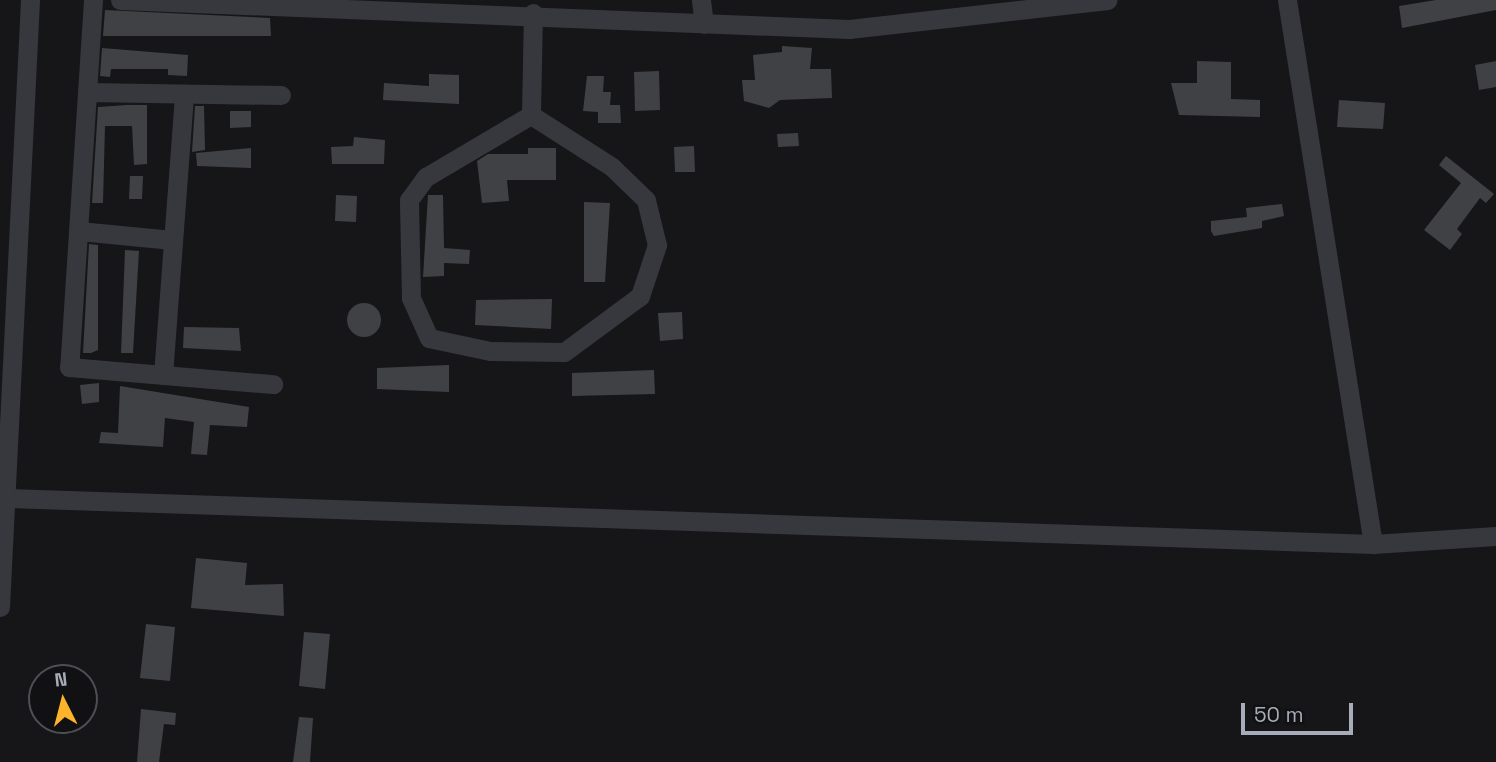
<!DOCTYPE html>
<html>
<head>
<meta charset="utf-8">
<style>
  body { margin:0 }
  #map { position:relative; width:1496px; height:762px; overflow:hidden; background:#161618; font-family:"Space Grotesk",sans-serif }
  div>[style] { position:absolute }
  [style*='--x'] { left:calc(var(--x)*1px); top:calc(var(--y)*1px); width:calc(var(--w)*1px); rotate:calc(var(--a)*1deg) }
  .building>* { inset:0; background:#404145 }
  .round { border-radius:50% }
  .minor>* { height:19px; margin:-9.5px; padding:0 9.5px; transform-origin:9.5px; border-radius:9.5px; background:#36383d }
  span { translate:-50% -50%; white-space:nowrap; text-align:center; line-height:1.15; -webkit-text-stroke:5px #111113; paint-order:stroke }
  .north { position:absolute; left:28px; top:664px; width:70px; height:70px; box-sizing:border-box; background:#111113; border:2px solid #4d4f55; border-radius:50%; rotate:354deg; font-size:19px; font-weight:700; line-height:28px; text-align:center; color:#a7acb9 }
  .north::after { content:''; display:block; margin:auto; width:24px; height:32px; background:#fdb429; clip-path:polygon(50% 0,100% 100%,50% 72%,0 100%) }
  .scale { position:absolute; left:1241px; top:703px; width:112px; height:32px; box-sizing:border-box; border:4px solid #a7acb9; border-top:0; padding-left:9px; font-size:21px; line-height:24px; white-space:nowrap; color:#a7acb9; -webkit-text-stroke:5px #111113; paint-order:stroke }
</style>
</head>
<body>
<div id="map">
  <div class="building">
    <div style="clip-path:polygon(1436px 0,1496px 0,1496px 10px,1402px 28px,1399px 6px)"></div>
    <div style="clip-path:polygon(105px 10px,270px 18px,271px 36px,103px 36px)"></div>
    <div style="clip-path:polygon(782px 46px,812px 48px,810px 69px,831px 69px,832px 98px,780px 100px,769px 108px,744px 101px,742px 80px,755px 80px,753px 55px,782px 52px)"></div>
    <div style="clip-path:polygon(102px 48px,188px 55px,187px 76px,168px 75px,168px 69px,111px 69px,110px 77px,100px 76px)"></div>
    <div style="clip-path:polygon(1197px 61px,1231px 62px,1231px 99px,1260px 100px,1260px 117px,1179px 115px,1171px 83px,1197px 83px)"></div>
    <div style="clip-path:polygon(1496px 61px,1496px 87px,1479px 90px,1475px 65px)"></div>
    <div style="clip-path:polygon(659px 71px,660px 110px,635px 111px,634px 72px)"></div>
    <div style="clip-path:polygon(429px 74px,459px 75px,459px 104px,383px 100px,384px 83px,429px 86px)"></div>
    <div style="clip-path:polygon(587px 76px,604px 76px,603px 92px,611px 92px,610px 105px,620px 105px,621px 123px,598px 123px,598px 112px,583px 111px)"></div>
    <div style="clip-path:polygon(1339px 100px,1385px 103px,1383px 129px,1337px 127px)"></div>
    <div style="clip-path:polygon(127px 105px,147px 105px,147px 164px,134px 165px,132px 126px,105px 126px,103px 203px,92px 203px,98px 107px)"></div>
    <div style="clip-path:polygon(195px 106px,204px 106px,205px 150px,192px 152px)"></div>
    <div style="clip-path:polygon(230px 111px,251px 111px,251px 127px,230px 128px)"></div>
    <div style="clip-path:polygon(798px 133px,799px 146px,778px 147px,777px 134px)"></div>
    <div style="clip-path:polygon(354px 137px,385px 140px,384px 164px,332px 164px,331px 147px,353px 146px)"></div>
    <div style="clip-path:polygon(694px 146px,695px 172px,675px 172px,674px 147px)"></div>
    <div style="clip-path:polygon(251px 148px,251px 168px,197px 166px,196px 153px)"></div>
    <div style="clip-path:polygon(528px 148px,556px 148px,556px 180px,507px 180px,509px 201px,482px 203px,477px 161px,488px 154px,528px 154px)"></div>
    <div style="clip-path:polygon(1446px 156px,1494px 194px,1486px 203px,1480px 198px,1457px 229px,1462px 234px,1450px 250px,1424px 230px,1461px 183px,1439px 165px)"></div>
    <div style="clip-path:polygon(130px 176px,143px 176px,142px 199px,129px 199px)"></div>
    <div style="clip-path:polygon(336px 195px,357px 196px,356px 222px,335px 221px)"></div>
    <div style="clip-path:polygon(428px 195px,443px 195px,444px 248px,470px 250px,469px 264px,444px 263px,444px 276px,423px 277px)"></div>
    <div style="clip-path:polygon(584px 202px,610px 203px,605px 282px,584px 282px)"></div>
    <div style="clip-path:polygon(1282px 204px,1284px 216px,1262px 221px,1262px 228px,1214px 236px,1211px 231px,1211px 221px,1247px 217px,1246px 208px)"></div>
    <div style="clip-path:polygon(89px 244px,98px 245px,98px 350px,91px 353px,83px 353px)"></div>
    <div style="clip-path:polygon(125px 250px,139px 251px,133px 353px,121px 353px)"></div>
    <div style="clip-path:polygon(552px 299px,551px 329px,475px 325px,476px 300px)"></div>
    <div class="round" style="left:347px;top:303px;width:34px;height:34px"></div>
    <div style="clip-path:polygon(682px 312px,683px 339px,660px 341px,658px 313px)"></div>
    <div style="clip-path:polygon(184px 327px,239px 328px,241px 351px,183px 348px)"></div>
    <div style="clip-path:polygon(449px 365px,449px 392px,377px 389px,377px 368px)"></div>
    <div style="clip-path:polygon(654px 370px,655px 394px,572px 396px,572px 373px)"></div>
    <div style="clip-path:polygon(99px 383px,99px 402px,82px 404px,80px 385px)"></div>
    <div style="clip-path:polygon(120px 386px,249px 407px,247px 427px,210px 425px,207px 455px,191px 454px,194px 422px,165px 418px,163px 447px,99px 443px,101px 432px,118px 433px)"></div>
    <div style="clip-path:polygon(196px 558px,247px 563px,245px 585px,283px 584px,284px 616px,191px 608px)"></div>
    <div style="clip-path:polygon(146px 624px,175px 627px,170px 681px,140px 678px)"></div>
    <div style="clip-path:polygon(304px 632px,330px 634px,325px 689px,299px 686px)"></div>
    <div style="clip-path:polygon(141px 709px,176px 713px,175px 725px,164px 724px,159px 762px,137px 762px)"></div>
    <div style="clip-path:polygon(299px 717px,313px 718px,310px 762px,293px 762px)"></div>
  </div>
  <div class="minor">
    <div style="--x:93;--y:0;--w:368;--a:93.7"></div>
    <div style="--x:69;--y:367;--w:205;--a:4.8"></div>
    <div style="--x:120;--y:0;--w:730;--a:2.28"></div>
    <div style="--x:849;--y:29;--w:260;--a:-6.4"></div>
    <div style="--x:701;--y:0;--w:24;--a:83"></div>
    <div style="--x:1287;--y:0;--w:551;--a:81.02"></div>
    <div style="--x:87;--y:92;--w:194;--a:0.9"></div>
    <div style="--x:531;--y:115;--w:96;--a:32.7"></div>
    <div style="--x:612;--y:167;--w:47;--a:44.1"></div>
    <div style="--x:646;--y:200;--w:46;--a:76.3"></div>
    <div style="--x:657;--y:245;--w:54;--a:108.4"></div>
    <div style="--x:640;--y:296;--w:94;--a:143.6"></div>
    <div style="--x:564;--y:352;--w:74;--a:-179.2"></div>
    <div style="--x:490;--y:351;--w:62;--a:-168"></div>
    <div style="--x:429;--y:338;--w:44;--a:-114.2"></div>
    <div style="--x:411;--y:298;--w:98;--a:-91.2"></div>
    <div style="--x:409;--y:200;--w:29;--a:-54"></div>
    <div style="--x:426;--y:177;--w:122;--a:-30.6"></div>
    <div style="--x:531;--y:115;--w:102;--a:-88.9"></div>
    <div style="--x:79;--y:231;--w:94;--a:5.5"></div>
    <div style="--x:163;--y:375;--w:282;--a:-85.7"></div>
    <div style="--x:8;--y:498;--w:1366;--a:1.93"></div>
    <div style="--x:1373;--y:544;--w:123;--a:-3.7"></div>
    <div style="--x:0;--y:607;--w:608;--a:-87.17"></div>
  </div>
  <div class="north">N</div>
  <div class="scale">50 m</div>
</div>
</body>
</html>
